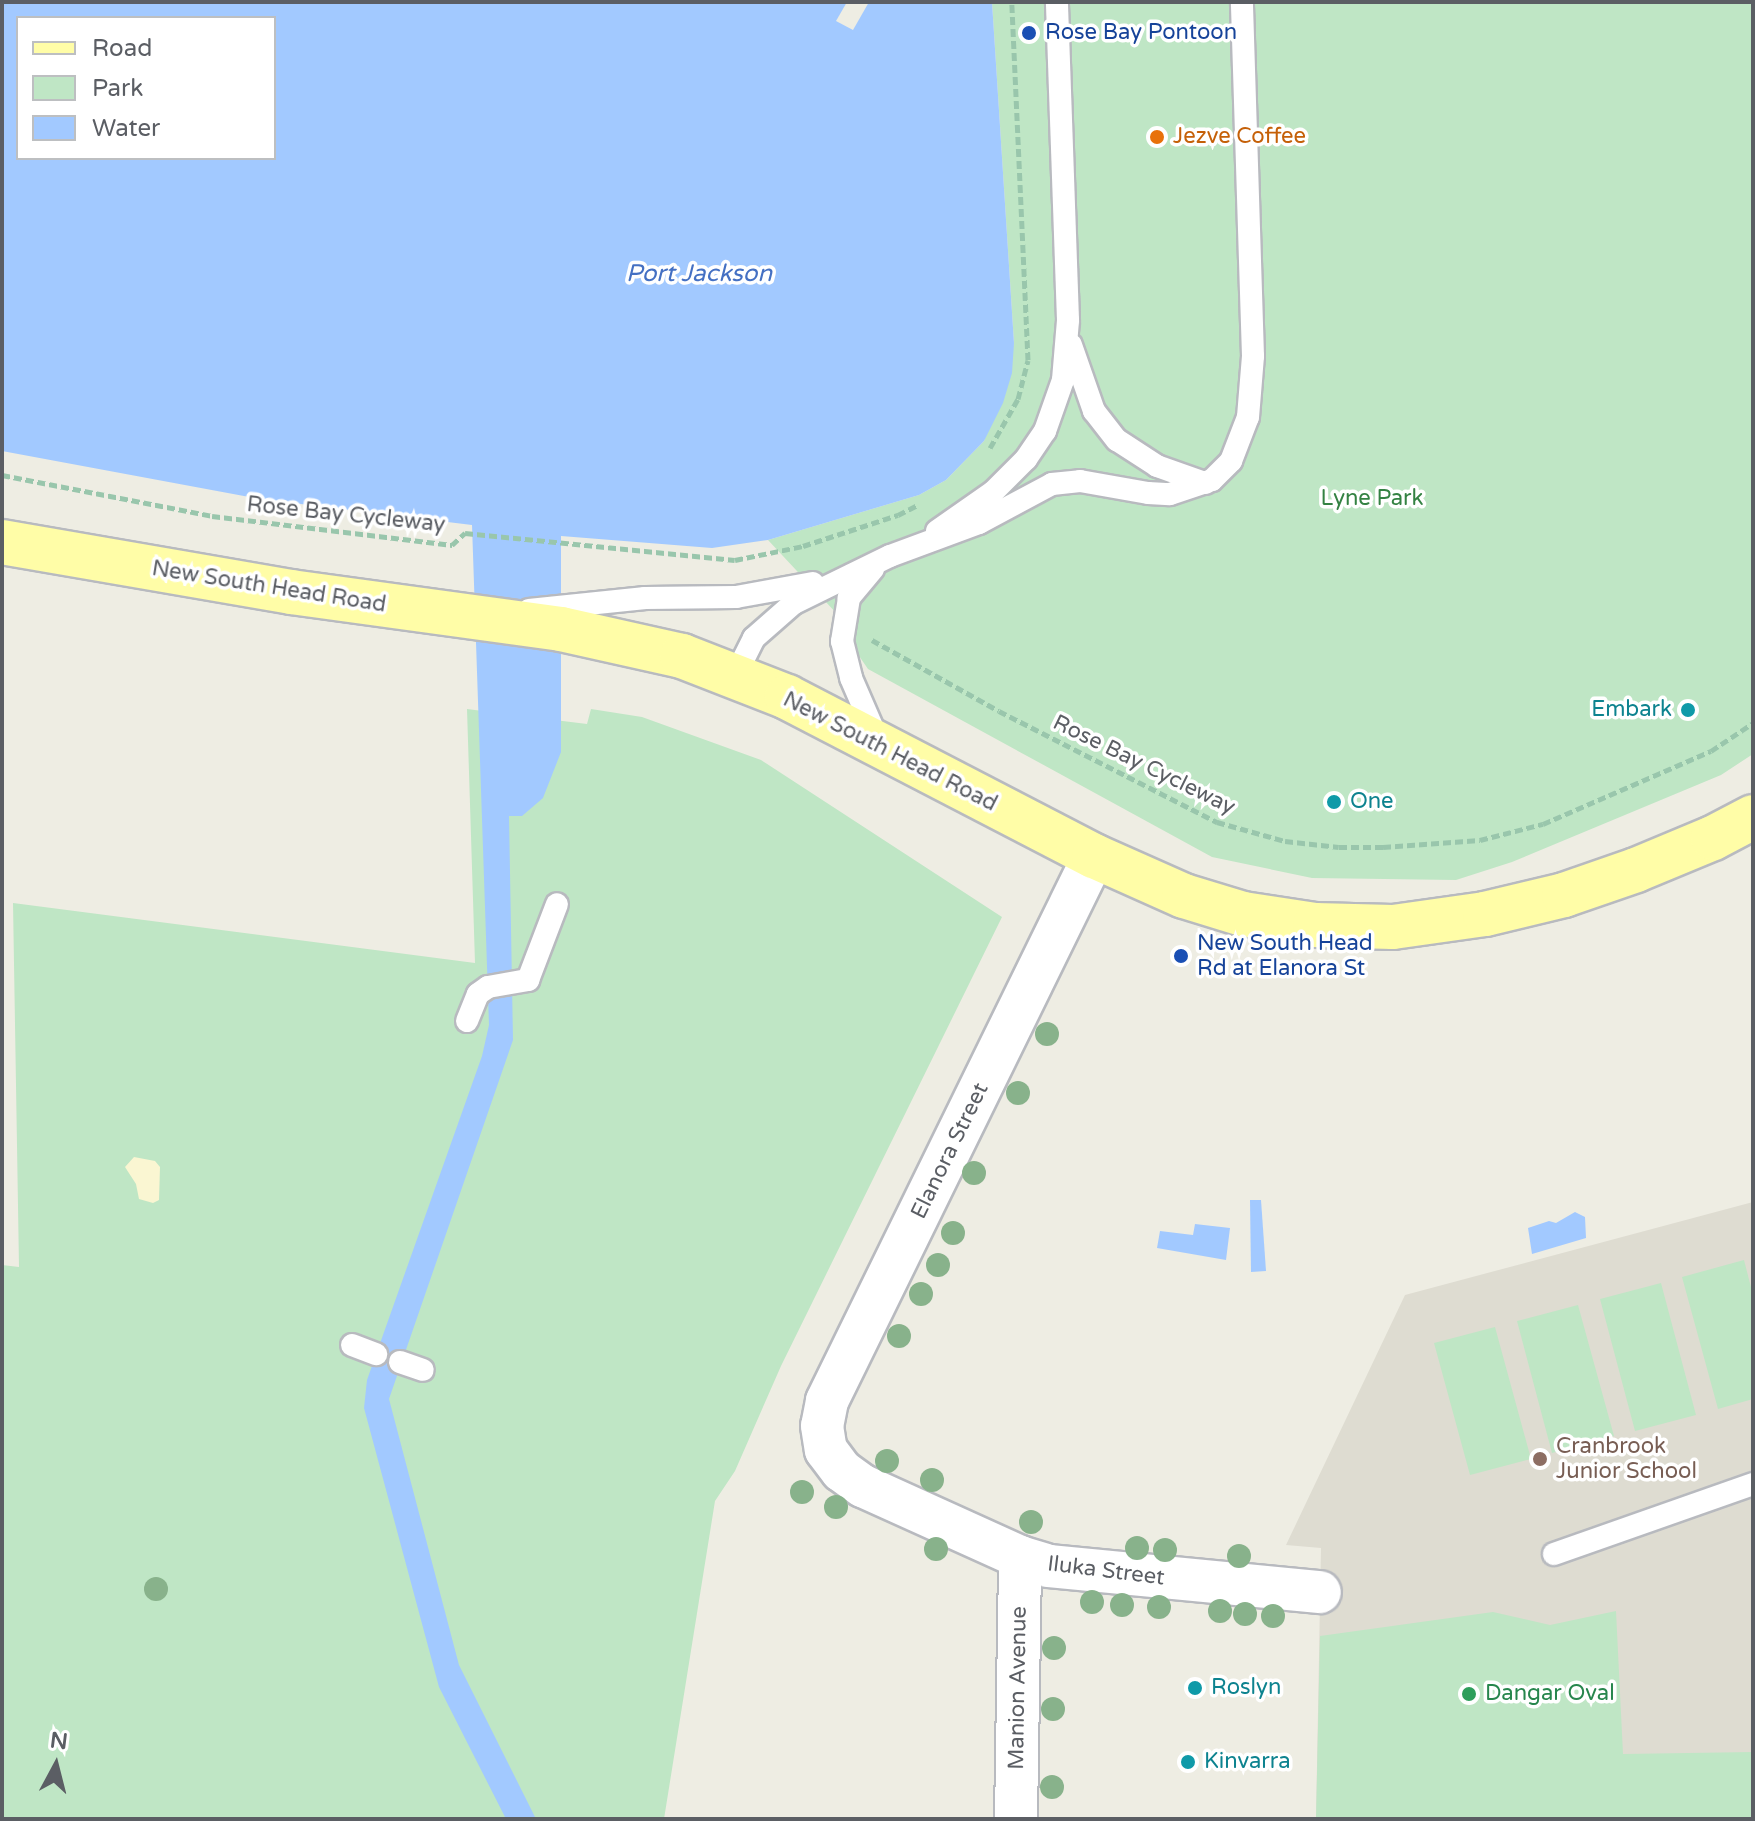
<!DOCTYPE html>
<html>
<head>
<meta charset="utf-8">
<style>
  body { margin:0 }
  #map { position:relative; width:1755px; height:1821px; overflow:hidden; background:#eeede3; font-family:"Varela Round",sans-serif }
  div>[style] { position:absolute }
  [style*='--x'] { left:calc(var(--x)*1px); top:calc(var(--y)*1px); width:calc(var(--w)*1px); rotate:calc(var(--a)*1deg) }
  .education>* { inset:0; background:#dedcd1 }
  .green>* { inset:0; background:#bfe6c5 }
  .sand>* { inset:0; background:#faf6d2 }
  .water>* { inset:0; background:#a2c9ff }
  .pier>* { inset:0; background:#eeede3 }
  .path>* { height:5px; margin-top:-2.5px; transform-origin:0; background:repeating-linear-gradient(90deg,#99c6ac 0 8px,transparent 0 12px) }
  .roads { filter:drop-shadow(2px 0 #b8babf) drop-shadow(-2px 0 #b8babf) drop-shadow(0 2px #b8babf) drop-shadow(0 -2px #b8babf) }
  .lane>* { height:22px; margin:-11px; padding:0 11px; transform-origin:11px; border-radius:11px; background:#fff }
  .street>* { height:42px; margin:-21px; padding:0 21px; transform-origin:21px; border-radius:21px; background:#fff }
  .primary>* { height:44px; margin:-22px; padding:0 22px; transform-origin:22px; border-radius:22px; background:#fffda7 }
  .trees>* { width:24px; height:24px; margin:-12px; border-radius:50%; background:#88b28b }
  .dots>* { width:22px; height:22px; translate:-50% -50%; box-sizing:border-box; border:4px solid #fff; border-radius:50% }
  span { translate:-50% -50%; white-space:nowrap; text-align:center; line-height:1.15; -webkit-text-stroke:7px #fff; paint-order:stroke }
  .transit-label { font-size:22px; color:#164399 }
  .left { translate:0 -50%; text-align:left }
  .food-label { font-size:22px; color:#c56008 }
  .park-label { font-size:22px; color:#348243 }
  .street-label { font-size:22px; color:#5b5e64 }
  .culture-label { font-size:22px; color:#0d838f }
  .right { translate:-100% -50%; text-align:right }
  .education-label { font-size:22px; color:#785e54 }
  .leisure-label { font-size:22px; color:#27864d }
  .water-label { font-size:24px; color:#4470c3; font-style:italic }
  .frame { position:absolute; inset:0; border:4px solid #5b5e64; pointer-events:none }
  .legend { position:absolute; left:16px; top:16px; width:260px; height:144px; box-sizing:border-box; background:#fff; border:2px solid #bdbfc1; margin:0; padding:10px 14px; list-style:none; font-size:24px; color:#5b5e64 }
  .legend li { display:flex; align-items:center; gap:16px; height:40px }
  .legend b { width:40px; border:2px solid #bdbfc1 }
  .north { position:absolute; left:16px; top:1725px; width:80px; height:80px; -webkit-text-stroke:6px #fff; paint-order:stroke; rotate:7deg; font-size:22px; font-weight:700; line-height:32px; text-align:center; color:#5b5e64 }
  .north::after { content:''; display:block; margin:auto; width:28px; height:36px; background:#5b5e64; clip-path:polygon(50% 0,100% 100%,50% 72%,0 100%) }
</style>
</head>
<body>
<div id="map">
  <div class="education">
    <div style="clip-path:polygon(1753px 1202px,1753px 1819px,1316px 1819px,1321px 1548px,1286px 1545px,1405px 1295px)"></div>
  </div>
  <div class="green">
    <div style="clip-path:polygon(992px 2px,1753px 2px,1753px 754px,1721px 775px,1512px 862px,1456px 880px,1312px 878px,1212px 857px,868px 669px,857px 653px,853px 631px,768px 540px,919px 495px,946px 480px,984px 441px,1014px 343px)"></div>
    <div style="clip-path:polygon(467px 709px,587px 724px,591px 709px,642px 717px,761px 760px,1002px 917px,781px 1366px,735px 1471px,715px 1501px,664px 1819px,2px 1819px,2px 1265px,19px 1267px,13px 903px,475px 963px)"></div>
    <div style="clip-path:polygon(1744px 1260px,1753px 1295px,1753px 1399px,1718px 1409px,1682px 1277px)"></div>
    <div style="clip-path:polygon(1661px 1283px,1696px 1415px,1635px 1431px,1600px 1299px)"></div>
    <div style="clip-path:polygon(1578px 1305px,1614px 1436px,1552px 1453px,1517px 1321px)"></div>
    <div style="clip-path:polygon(1495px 1327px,1531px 1459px,1470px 1475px,1434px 1343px)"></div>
    <div style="clip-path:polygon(1616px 1611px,1623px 1754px,1753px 1752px,1753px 1819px,1316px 1819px,1320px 1636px,1493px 1612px,1550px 1625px)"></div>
  </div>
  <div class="sand">
    <div style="clip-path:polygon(134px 1157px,155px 1161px,160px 1167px,159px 1200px,153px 1203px,139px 1199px,136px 1184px,125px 1167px)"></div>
  </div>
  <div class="water">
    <div style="clip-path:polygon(evenodd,2px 2px,992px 2px,1014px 343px,1012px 373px,1003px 403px,984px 441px,946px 480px,919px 495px,768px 540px,712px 548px,561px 536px,561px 752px,543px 798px,522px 816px,509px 816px,513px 1040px,389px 1399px,459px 1665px,536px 1819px,506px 1819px,439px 1687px,364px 1408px,367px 1380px,482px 1056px,489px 1025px,472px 525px,260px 499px,2px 451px,2px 2px,18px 18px,274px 18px,274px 158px,18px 158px,18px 18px)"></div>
    <div style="clip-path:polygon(1250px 1200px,1261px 1200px,1266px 1271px,1251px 1272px)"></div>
    <div style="clip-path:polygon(1575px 1212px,1585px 1217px,1586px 1238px,1532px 1254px,1528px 1228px,1549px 1221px,1556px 1223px)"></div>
    <div style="clip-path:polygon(1195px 1224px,1230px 1228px,1226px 1260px,1157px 1248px,1160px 1231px,1193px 1235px)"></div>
  </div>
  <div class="pier">
    <div style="clip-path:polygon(847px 2px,869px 2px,853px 30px,836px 21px)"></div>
  </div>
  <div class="path">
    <div style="--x:990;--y:448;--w:56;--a:-60.3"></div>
    <div style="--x:1018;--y:399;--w:40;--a:-75.6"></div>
    <div style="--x:1028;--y:360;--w:358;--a:-92.6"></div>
    <div style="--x:2;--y:475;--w:214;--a:11"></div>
    <div style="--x:212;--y:516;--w:242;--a:6.9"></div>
    <div style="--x:452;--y:545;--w:18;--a:-43"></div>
    <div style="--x:465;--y:533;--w:271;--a:5.7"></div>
    <div style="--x:735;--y:560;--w:69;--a:-11.6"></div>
    <div style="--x:803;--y:546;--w:100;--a:-18.1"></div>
    <div style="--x:898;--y:515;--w:22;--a:-27"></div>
    <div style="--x:872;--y:640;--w:145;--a:29.2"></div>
    <div style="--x:999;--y:711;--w:245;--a:27"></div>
    <div style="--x:1217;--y:822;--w:71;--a:15.6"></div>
    <div style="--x:1285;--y:841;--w:54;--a:6.3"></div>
    <div style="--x:1339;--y:847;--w:44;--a:0"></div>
    <div style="--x:1383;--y:847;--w:97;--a:-4.1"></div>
    <div style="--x:1480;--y:840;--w:65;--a:-14.3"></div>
    <div style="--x:1543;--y:824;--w:183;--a:-23.5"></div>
    <div style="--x:1711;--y:751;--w:50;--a:-33.7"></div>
  </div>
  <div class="roads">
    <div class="lane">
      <div style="--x:1071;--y:345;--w:70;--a:70.8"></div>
      <div style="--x:1094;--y:411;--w:37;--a:52"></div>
      <div style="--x:1117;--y:440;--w:48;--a:33"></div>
      <div style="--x:1157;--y:466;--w:51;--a:19.5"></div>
      <div style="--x:937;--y:531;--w:68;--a:-34.9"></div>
      <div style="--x:993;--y:492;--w:47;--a:-45"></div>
      <div style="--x:1026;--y:459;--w:34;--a:-56"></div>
      <div style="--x:1045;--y:431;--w:54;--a:-70.6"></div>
      <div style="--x:1063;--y:380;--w:60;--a:-85.2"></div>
      <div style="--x:1068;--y:320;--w:318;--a:-92"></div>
      <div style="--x:873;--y:569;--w:38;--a:130"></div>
      <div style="--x:849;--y:598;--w:44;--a:99.2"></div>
      <div style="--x:842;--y:641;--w:38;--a:76"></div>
      <div style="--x:851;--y:678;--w:65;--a:66.6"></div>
      <div style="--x:529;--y:610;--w:117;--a:-5.9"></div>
      <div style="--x:645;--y:598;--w:91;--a:-0.6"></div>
      <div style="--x:736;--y:597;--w:78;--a:-10.3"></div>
      <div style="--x:735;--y:676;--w:42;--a:-63.4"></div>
      <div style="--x:754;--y:638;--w:53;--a:-41.2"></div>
      <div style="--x:794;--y:603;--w:107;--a:-26.1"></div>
      <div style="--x:890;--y:556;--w:95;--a:-20.3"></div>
      <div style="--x:979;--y:523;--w:83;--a:-28.1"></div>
      <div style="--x:1052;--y:484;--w:28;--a:-6"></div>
      <div style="--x:1080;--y:481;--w:69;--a:10"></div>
      <div style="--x:1148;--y:493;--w:22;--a:3"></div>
      <div style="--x:1170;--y:494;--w:44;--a:-18.4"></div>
      <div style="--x:1212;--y:480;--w:27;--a:-45"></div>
      <div style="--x:1231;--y:461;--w:47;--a:-68.9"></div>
      <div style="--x:1248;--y:417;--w:61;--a:-85.3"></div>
      <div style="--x:1253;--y:356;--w:354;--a:-91.8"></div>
      <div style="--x:467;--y:1021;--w:29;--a:-68"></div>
      <div style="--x:478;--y:994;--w:12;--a:-35"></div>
      <div style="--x:488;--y:987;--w:41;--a:-9.9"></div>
      <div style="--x:528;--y:980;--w:81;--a:-69.1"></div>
      <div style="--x:352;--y:1345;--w:26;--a:21"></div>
      <div style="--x:400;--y:1362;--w:24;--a:19"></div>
      <div style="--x:1554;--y:1554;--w:211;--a:-19.4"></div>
    </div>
    <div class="street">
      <div style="--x:1094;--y:856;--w:607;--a:116.1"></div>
      <div style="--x:827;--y:1401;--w:25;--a:101"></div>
      <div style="--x:822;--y:1426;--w:24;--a:81"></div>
      <div style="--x:826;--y:1450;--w:26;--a:53"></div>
      <div style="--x:842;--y:1471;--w:26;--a:36"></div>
      <div style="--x:863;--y:1486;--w:172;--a:24.3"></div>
      <div style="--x:1020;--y:1557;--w:30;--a:17"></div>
      <div style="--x:1049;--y:1566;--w:272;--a:5.5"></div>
      <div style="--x:1016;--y:1819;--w:262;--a:-89.1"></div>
    </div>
    <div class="primary">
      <div style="--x:2;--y:542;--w:293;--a:9.8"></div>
      <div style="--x:291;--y:592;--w:273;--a:7.8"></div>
      <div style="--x:561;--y:629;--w:124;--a:12.6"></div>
      <div style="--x:682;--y:656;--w:113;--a:21.3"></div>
      <div style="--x:787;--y:697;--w:346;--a:27.4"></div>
      <div style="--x:1094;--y:856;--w:98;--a:24"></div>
      <div style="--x:1184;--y:896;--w:62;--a:17"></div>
      <div style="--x:1243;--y:914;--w:73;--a:8.7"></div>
      <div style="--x:1315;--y:925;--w:78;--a:1.5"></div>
      <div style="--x:1393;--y:927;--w:93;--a:-8"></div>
      <div style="--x:1485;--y:914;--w:81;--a:-13.5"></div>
      <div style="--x:1564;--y:895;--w:76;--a:-19.1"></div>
      <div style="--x:1636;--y:870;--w:83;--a:-22.6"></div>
      <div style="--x:1713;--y:838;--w:45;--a:-27.7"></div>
    </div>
  </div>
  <div class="trees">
    <div style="left:1047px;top:1034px"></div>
    <div style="left:1018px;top:1093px"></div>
    <div style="left:974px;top:1173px"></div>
    <div style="left:953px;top:1233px"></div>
    <div style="left:938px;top:1265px"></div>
    <div style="left:921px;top:1294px"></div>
    <div style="left:899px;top:1336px"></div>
    <div style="left:887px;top:1461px"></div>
    <div style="left:932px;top:1480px"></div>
    <div style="left:802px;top:1492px"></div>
    <div style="left:836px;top:1507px"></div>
    <div style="left:1031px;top:1522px"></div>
    <div style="left:1137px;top:1548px"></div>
    <div style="left:936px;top:1549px"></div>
    <div style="left:1165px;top:1550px"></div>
    <div style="left:1239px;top:1556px"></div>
    <div style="left:156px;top:1589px"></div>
    <div style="left:1092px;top:1602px"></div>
    <div style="left:1122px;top:1605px"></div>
    <div style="left:1159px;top:1607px"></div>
    <div style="left:1220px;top:1611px"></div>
    <div style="left:1245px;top:1614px"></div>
    <div style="left:1273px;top:1616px"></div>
    <div style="left:1054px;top:1648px"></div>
    <div style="left:1053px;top:1709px"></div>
    <div style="left:1052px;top:1787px"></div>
  </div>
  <div class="dots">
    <div style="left:1029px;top:33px;background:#1a4fb4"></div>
    <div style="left:1157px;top:137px;background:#e8710a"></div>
    <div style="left:1688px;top:710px;background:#0f9aa8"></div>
    <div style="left:1334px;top:802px;background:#0f9aa8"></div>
    <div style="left:1181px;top:956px;background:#1a4fb4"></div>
    <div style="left:1540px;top:1459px;background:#8d6e63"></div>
    <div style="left:1195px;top:1688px;background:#0f9aa8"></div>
    <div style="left:1469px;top:1694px;background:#2e9e5b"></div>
    <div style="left:1188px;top:1762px;background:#0f9aa8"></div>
  </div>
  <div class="transit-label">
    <span class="left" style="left:1045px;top:33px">Rose Bay Pontoon</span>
    <span class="left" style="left:1197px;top:956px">New South Head<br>Rd at Elanora St</span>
  </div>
  <div class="food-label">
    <span class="left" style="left:1173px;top:137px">Jezve Coffee</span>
  </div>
  <div class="park-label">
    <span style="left:1372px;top:499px">Lyne Park</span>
  </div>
  <div class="street-label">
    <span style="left:346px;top:515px;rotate:6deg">Rose Bay Cycleway</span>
    <span style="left:269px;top:587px;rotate:9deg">New South Head Road</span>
    <span style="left:890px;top:752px;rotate:27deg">New South Head Road</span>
    <span style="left:1144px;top:765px;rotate:26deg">Rose Bay Cycleway</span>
    <span style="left:950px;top:1151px;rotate:-64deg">Elanora Street</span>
    <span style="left:1106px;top:1571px;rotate:7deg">Iluka Street</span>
    <span style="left:1018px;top:1688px;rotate:-89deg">Manion Avenue</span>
  </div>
  <div class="culture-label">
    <span class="right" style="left:1672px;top:710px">Embark</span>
    <span class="left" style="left:1350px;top:802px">One</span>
    <span class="left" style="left:1211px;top:1688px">Roslyn</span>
    <span class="left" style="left:1204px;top:1762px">Kinvarra</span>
  </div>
  <div class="education-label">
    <span class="left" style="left:1556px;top:1459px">Cranbrook<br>Junior School</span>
  </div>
  <div class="leisure-label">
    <span class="left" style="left:1485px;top:1694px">Dangar Oval</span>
  </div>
  <div class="water-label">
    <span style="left:699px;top:274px">Port Jackson</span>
  </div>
  <div class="frame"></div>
  <ul class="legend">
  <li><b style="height:10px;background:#fffda7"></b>Road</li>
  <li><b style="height:22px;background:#bfe6c5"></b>Park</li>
  <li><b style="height:22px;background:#a2c9ff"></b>Water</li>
  </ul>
  <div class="north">N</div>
</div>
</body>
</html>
